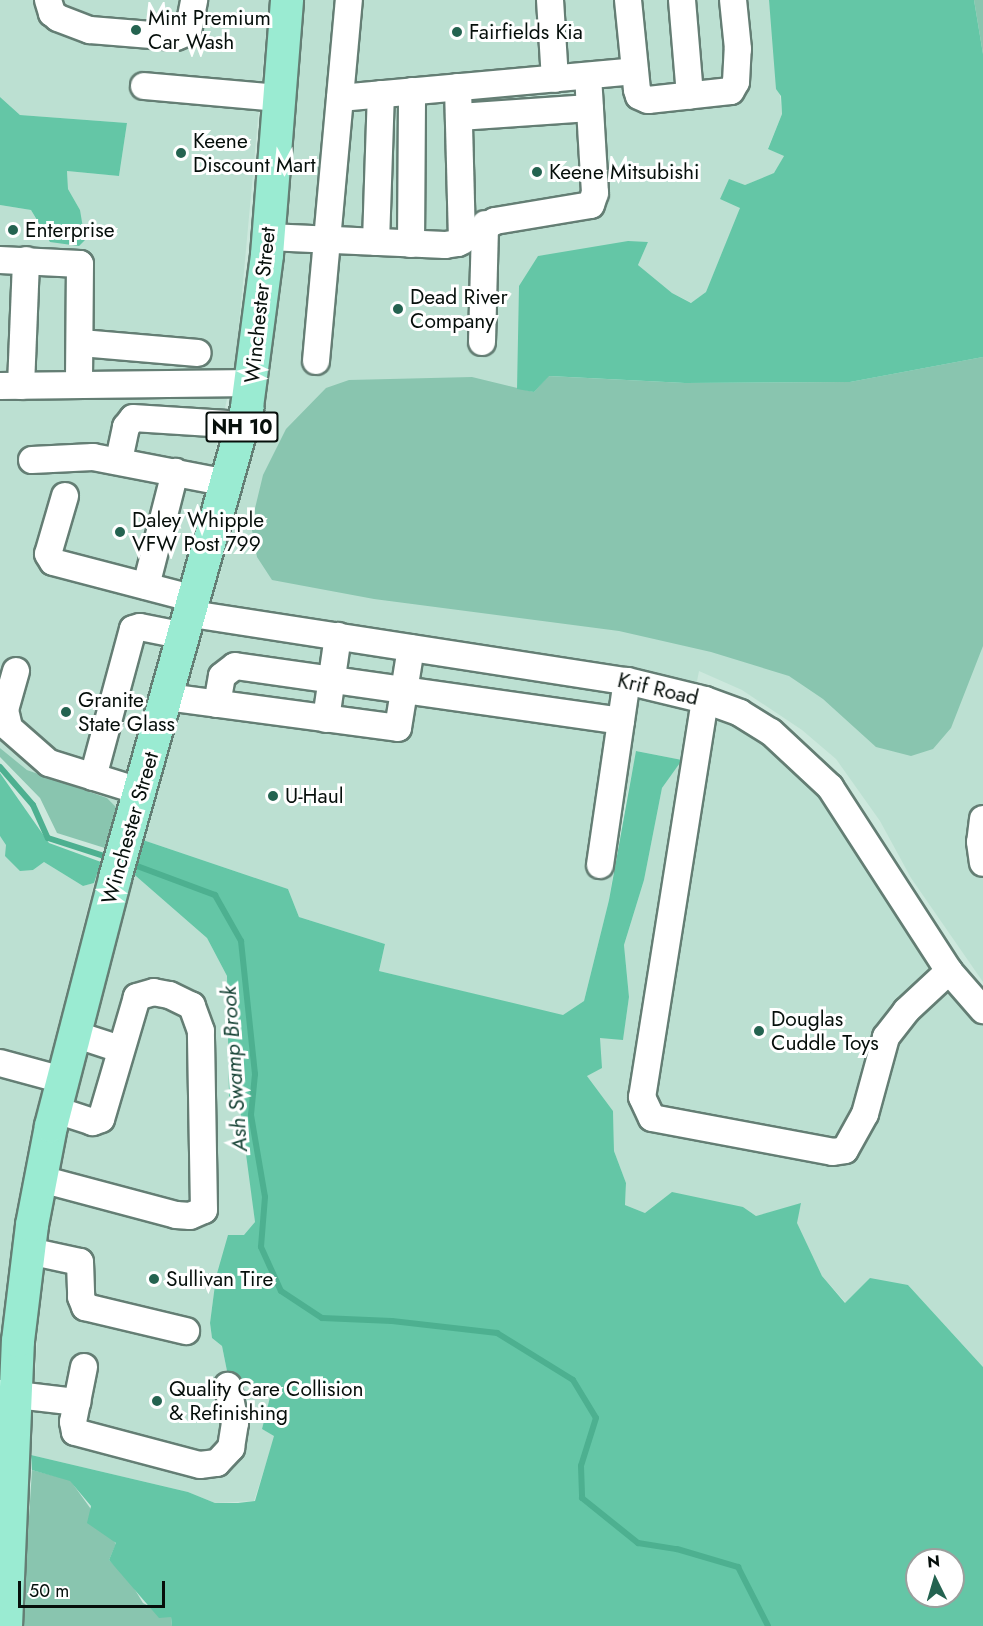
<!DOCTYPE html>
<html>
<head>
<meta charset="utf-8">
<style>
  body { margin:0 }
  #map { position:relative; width:983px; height:1626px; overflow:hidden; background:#cde8dd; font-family:Jost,sans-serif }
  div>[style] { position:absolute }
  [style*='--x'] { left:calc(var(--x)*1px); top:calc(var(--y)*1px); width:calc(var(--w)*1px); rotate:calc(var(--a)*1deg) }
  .built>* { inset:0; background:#bce0d2 }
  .green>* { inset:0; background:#89c5af }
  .forest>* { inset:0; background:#64c6a6 }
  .stream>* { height:6px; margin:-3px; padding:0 3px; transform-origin:3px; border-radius:3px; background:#4db090 }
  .roads { filter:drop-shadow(2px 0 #647e74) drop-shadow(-2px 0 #647e74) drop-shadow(0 2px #647e74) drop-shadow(0 -2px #647e74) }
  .minor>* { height:26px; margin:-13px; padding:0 13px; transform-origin:13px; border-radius:13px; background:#fff }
  .major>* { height:32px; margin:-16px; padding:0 16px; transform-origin:16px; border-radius:16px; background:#9aebd2 }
  .dots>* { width:16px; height:16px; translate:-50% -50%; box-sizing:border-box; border:3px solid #fff; border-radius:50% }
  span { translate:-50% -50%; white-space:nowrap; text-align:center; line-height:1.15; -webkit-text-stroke:6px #fff; paint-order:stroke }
  .shield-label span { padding:2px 4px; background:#fff; border:2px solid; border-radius:4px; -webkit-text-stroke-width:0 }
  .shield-label { font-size:20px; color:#060f0b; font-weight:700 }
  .poi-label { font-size:21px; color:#060f0b }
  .left { translate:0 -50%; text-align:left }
  .street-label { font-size:21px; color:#060f0b }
  .water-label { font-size:22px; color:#1c473a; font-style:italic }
  .north { position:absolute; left:905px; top:1548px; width:60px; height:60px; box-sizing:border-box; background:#fff; border:2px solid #9b9f9d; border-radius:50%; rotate:355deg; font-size:16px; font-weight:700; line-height:24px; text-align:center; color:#060f0b }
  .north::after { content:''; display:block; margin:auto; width:21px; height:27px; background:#246350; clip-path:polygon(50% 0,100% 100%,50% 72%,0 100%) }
  .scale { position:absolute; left:18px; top:1581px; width:147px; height:27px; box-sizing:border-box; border:3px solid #060f0b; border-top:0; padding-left:8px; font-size:18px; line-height:21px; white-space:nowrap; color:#060f0b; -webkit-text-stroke:4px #fff; paint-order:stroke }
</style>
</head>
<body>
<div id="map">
  <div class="built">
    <div style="clip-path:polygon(0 0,269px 0,236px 358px,211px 472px,119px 810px,107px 798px,27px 770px,0 748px,0 205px,31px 210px,39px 225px,80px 210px,68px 189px,67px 171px,119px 176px,127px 123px,20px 115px,0 97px)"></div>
    <div style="clip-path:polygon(301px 0,769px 0,782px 114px,768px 148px,784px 156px,775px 173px,745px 185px,730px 180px,741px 208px,706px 292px,692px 303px,672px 293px,638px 265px,648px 242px,538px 256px,517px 388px,850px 382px,983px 357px,983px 982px,911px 878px,880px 821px,836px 759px,802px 730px,742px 690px,699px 671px,692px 707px,741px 727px,771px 747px,831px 809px,888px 905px,944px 984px,983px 1020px,983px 1367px,908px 1285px,846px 1303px,822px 1276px,796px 1223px,801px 1204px,756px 1216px,743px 1207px,645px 1213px,625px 1205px,626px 1183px,614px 1151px,613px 1111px,587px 1076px,600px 1037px,623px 1039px,629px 997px,624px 945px,644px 880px,662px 788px,681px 760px,637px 751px,622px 816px,609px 900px,584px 1001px,563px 1016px,379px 971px,385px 944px,299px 917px,288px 889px,140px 839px,256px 438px,276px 322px)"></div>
    <div style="clip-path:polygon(0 836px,33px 870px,44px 862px,83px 886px,94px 883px,31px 1131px,15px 1216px,0 1430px)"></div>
    <div style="clip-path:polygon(129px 870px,207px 938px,227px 976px,255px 1222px,216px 1277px,210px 1323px,212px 1338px,222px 1346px,228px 1376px,270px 1397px,262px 1429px,275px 1436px,254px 1501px,215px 1503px,188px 1492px,31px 1455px,44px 1208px)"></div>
  </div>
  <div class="green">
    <div style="clip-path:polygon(974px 0,983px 0,983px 54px)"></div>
    <div style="clip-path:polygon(983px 357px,983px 646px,951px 728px,933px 749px,911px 756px,876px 747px,823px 699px,789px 676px,711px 652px,619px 631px,374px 599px,272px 580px,257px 557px,251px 525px,263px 475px,286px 429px,326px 388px,349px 380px,472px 377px,534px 392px,548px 376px,685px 383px,850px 382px)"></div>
    <div style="clip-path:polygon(0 748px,27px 770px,107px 798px,119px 810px,108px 849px,57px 833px,40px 798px,0 757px)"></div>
    <div style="clip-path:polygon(32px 1470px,70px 1480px,116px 1544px,109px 1560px,129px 1580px,143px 1603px,171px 1617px,172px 1626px,22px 1626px)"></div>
  </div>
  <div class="forest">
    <div style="clip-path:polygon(769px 0,974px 0,983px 54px,983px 357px,850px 382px,685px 383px,549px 376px,534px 392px,517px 389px,519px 286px,538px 256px,628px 241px,648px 242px,638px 265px,672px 293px,691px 303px,706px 292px,740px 208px,720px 199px,729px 179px,745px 185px,774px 173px,784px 156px,768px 149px,782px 114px,781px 96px,776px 89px)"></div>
    <div style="clip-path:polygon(0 97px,20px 115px,127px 123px,119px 176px,67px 171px,68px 189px,80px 210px,85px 240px,79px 246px,50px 242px,31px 210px,0 205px)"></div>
    <div style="clip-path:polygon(evenodd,636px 751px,682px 760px,662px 788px,644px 880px,624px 945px,629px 997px,623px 1040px,600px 1038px,602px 1068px,587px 1076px,613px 1111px,614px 1151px,626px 1183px,625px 1205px,645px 1213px,672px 1192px,743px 1207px,756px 1216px,801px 1203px,797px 1223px,822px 1276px,845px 1303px,870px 1278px,908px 1285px,983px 1367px,983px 1626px,172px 1626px,171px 1617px,159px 1618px,109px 1560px,116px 1543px,87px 1523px,91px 1506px,70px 1481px,32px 1470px,31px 1455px,188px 1492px,215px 1503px,238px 1503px,255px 1501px,274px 1436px,262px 1429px,270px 1397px,228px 1376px,222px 1346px,212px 1338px,210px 1323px,216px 1277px,228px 1235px,244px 1235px,255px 1222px,240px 1109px,229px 1096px,227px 976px,207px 938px,129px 870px,140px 839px,288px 889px,299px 917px,385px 944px,379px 971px,563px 1015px,584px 1001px,609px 900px,636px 751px,917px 1560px,953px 1560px,953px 1596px,917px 1596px,917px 1560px)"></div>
    <div style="clip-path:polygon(0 773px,49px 843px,101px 862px,94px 883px,83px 886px,44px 862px,33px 870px,20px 871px,5px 856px,6px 845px,0 836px)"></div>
  </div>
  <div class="stream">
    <div style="--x:0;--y:767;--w:50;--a:49"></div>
    <div style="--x:33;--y:805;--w:36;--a:66"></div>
    <div style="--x:48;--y:838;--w:65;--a:17.9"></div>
    <div style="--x:129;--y:863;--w:92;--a:20.4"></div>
    <div style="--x:215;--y:895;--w:53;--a:60.5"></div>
    <div style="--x:241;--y:941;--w:134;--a:84"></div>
    <div style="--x:255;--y:1074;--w:41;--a:95.6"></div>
    <div style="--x:251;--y:1115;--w:83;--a:80.3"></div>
    <div style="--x:265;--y:1197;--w:50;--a:94.6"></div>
    <div style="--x:261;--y:1247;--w:48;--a:65.6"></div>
    <div style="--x:281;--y:1291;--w:49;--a:33.4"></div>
    <div style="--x:322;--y:1318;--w:70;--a:2.5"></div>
    <div style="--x:392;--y:1321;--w:106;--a:6.5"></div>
    <div style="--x:497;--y:1333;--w:89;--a:31.7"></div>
    <div style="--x:573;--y:1380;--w:44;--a:58.8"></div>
    <div style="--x:596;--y:1418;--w:50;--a:107.4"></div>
    <div style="--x:581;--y:1466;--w:32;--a:88"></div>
    <div style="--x:582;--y:1498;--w:72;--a:38.8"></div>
    <div style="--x:638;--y:1543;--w:39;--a:9"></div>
    <div style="--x:677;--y:1549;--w:64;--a:16.4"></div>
    <div style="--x:738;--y:1567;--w:66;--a:63"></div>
  </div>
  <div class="roads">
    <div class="minor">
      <div style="--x:48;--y:0;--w:14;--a:73"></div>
      <div style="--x:52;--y:13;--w:8;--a:40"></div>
      <div style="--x:58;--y:18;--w:34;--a:21"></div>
      <div style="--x:90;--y:30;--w:86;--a:4.7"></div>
      <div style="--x:176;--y:37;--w:13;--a:-23"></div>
      <div style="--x:188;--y:32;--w:33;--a:-79"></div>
      <div style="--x:550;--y:0;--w:79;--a:86.4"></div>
      <div style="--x:628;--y:0;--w:90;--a:84.3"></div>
      <div style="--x:637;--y:90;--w:6;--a:72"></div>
      <div style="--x:639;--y:96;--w:10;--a:24"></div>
      <div style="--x:648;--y:100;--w:83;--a:-6.2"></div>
      <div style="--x:731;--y:91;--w:10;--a:-61"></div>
      <div style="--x:736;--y:82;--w:33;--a:-87"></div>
      <div style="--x:738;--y:49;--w:49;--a:-95.8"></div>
      <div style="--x:682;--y:0;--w:96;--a:85.2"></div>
      <div style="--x:144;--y:86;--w:136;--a:5.1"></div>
      <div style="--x:458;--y:87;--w:154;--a:88.5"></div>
      <div style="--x:340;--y:98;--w:296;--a:-5.2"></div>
      <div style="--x:459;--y:117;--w:131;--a:-3.9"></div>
      <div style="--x:268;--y:237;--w:177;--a:2.6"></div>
      <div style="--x:445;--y:245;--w:13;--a:-9"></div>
      <div style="--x:458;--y:243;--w:43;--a:-30.7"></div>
      <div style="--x:495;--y:221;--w:97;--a:-9.5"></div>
      <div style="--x:591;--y:205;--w:13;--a:-72"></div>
      <div style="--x:595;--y:193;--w:117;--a:-93.4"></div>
      <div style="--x:376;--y:242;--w:148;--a:-88.1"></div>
      <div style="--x:411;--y:244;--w:153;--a:-89.6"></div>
      <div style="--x:0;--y:260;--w:80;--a:2.9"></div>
      <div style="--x:80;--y:264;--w:121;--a:90.5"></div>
      <div style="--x:482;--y:342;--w:118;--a:-88.5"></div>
      <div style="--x:81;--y:343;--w:117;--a:4.9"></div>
      <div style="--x:316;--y:361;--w:363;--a:-84.8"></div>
      <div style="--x:0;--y:386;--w:252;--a:-0.7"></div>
      <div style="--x:21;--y:386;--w:126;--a:-87.7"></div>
      <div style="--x:32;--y:460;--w:61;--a:-2.8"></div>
      <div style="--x:93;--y:457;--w:137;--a:10.9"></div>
      <div style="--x:119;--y:460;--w:34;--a:-78"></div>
      <div style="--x:126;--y:427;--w:11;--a:-52"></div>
      <div style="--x:133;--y:418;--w:110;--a:3.6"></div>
      <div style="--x:65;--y:496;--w:60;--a:106.3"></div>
      <div style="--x:48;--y:554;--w:9;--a:58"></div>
      <div style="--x:53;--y:562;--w:147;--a:14.6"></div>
      <div style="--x:146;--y:586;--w:118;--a:-75.7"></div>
      <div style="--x:192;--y:614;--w:440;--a:8.8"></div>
      <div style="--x:627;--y:681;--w:80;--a:13.7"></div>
      <div style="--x:705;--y:700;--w:37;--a:20"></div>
      <div style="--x:740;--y:713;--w:36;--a:32"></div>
      <div style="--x:771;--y:732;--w:81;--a:43"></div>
      <div style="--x:830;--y:787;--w:219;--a:57.1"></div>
      <div style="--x:949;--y:971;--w:52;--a:48.9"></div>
      <div style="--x:16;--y:671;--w:41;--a:105.8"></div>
      <div style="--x:5;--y:710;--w:18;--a:77"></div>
      <div style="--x:9;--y:728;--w:53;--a:41.2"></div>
      <div style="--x:49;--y:763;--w:94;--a:17.3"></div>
      <div style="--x:167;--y:697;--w:233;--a:7.6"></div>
      <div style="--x:398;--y:728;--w:81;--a:-80.8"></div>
      <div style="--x:705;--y:700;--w:402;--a:99"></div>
      <div style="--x:642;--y:1097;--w:23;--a:65"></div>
      <div style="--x:652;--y:1118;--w:184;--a:10.6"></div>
      <div style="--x:833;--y:1152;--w:12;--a:-9"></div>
      <div style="--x:845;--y:1150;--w:41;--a:-60.9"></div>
      <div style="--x:865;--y:1114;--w:80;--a:-74.7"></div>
      <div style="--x:886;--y:1037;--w:33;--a:-52"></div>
      <div style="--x:906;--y:1011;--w:59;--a:-42.9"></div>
      <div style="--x:217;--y:704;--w:28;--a:-80"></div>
      <div style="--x:222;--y:676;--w:16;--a:-38"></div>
      <div style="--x:235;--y:666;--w:390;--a:8.1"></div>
      <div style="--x:326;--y:719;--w:84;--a:-81.8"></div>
      <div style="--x:93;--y:777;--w:153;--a:-74.9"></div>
      <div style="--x:133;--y:629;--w:7;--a:-16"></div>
      <div style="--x:140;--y:627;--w:46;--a:11.3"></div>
      <div style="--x:983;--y:819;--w:23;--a:97"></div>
      <div style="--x:980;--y:842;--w:21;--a:82"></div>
      <div style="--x:600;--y:865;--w:186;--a:-81.7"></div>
      <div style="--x:74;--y:1034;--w:48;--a:18.1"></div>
      <div style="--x:0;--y:1063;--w:65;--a:15.1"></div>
      <div style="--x:41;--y:1179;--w:140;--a:14.9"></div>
      <div style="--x:176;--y:1215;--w:14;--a:4"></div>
      <div style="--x:190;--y:1216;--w:15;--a:-23"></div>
      <div style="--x:204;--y:1210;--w:179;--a:-91"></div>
      <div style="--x:201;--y:1031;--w:27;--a:-110"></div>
      <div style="--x:192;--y:1006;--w:25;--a:-154"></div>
      <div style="--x:169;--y:995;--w:15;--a:-169"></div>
      <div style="--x:154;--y:992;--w:18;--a:164"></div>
      <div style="--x:137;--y:997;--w:127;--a:106.4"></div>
      <div style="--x:101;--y:1119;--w:9;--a:159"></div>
      <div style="--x:93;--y:1122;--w:40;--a:-162"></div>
      <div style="--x:29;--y:1251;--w:52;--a:12.2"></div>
      <div style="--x:80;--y:1262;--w:35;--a:88"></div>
      <div style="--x:81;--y:1297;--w:11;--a:68"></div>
      <div style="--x:85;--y:1307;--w:104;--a:13.4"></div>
      <div style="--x:84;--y:1367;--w:56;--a:101.3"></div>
      <div style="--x:73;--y:1422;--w:10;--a:79"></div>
      <div style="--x:75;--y:1432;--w:129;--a:14.8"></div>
      <div style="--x:200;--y:1465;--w:17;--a:-7"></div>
      <div style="--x:217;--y:1463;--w:21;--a:-47"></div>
      <div style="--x:231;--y:1448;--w:25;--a:-81"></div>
      <div style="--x:235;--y:1423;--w:38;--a:-101"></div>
      <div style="--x:0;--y:1393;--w:78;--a:6.7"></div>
    </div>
    <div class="major">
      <div style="--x:6;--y:1626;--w:285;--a:-87.6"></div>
      <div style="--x:18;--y:1341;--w:117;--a:-83.1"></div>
      <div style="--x:32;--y:1225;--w:101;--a:-79.1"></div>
      <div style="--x:51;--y:1126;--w:256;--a:-75.5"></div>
      <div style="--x:115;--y:878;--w:489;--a:-74.3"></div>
      <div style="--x:247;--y:407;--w:153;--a:-82.5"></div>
      <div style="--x:267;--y:255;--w:256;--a:-85.5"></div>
    </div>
  </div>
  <div class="dots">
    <div style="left:136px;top:30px;background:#246350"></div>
    <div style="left:457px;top:32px;background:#246350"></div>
    <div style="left:181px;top:153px;background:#246350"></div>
    <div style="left:537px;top:172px;background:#246350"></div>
    <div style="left:13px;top:230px;background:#246350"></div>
    <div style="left:398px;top:309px;background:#246350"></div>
    <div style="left:120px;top:532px;background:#246350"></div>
    <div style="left:66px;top:712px;background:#246350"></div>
    <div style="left:273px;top:796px;background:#246350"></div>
    <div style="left:759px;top:1031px;background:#246350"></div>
    <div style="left:154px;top:1279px;background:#246350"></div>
    <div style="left:157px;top:1401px;background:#246350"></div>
  </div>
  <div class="shield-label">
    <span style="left:242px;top:427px">NH 10</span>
  </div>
  <div class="poi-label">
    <span class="left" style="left:148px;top:30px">Mint Premium<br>Car Wash</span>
    <span class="left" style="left:469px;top:32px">Fairfields Kia</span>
    <span class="left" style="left:193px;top:153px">Keene<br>Discount Mart</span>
    <span class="left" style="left:549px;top:172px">Keene Mitsubishi</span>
    <span class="left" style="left:25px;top:230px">Enterprise</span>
    <span class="left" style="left:410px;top:309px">Dead River<br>Company</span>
    <span class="left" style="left:132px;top:532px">Daley Whipple<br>VFW Post 799</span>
    <span class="left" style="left:78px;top:712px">Granite<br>State Glass</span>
    <span class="left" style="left:285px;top:796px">U-Haul</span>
    <span class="left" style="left:771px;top:1031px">Douglas<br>Cuddle Toys</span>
    <span class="left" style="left:166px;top:1279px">Sullivan Tire</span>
    <span class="left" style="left:169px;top:1401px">Quality Care Collision<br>&amp; Refinishing</span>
  </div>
  <div class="street-label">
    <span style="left:260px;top:305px;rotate:-84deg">Winchester Street</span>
    <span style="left:658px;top:689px;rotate:13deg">Krif Road</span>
    <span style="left:130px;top:828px;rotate:-74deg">Winchester Street</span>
  </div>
  <div class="water-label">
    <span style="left:234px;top:1069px;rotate:-94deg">Ash Swamp Brook</span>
  </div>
  <div class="north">N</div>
  <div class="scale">50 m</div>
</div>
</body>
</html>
